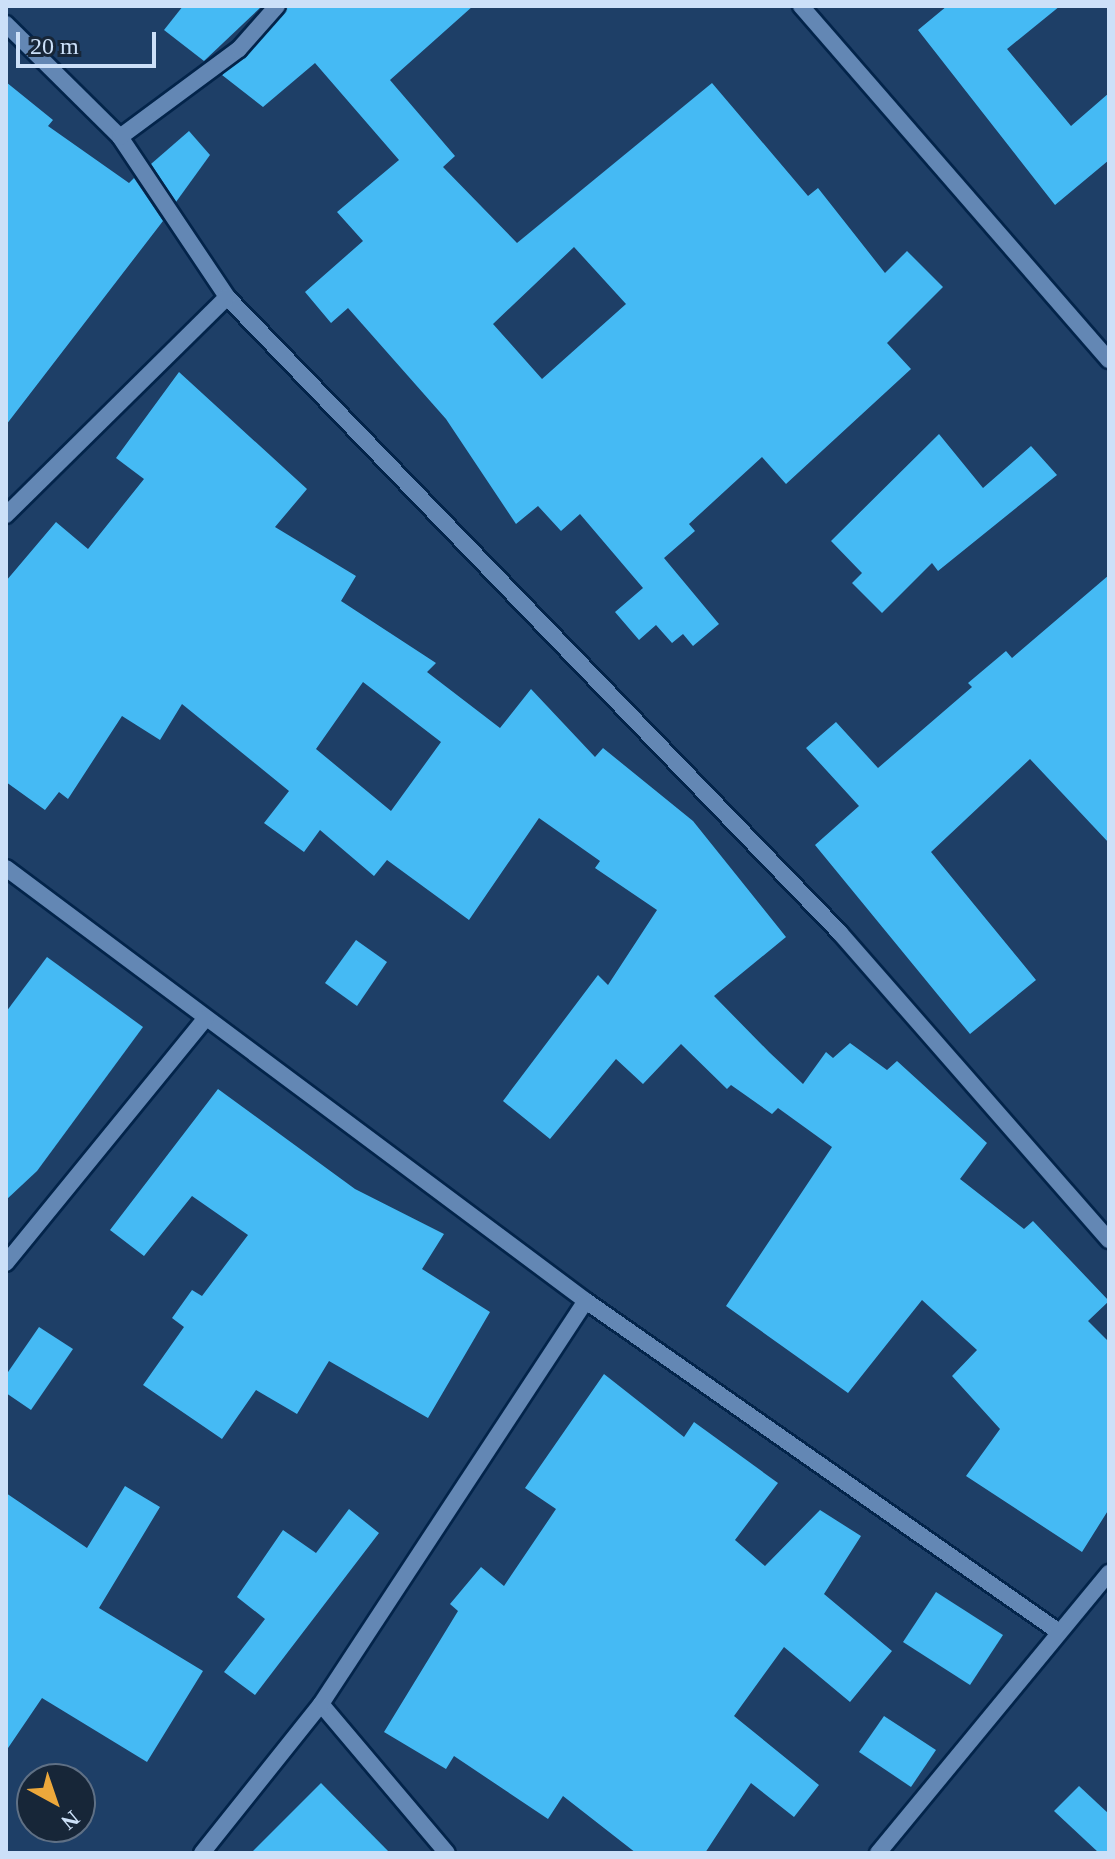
<!DOCTYPE html>
<html>
<head>
<meta charset="utf-8">
<style>
  body { margin:0 }
  #map { position:relative; width:1115px; height:1859px; overflow:hidden; background:#1e3f67; font-family:"Times New Roman",serif }
  div>[style] { position:absolute }
  [style*='--x'] { left:calc(var(--x)*1px); top:calc(var(--y)*1px); width:calc(var(--w)*1px); rotate:calc(var(--a)*1deg) }
  .building>* { inset:0; background:#45baf4 }
  .roads { filter:drop-shadow(2px 0 #03244a) drop-shadow(-2px 0 #03244a) drop-shadow(0 2px #03244a) drop-shadow(0 -2px #03244a) }
  .minor>* { height:16px; margin:-8px; padding:0 8px; transform-origin:8px; border-radius:8px; background:#6387b4 }
  span { translate:-50% -50%; white-space:nowrap; text-align:center; line-height:1.15; -webkit-text-stroke:8px #172638; paint-order:stroke }
  .frame { position:absolute; inset:0; border:8px solid #cce0f8; pointer-events:none }
  .north { position:absolute; left:16px; top:1763px; width:80px; height:80px; box-sizing:border-box; background:#172638; border:2px solid #5f7085; border-radius:50%; rotate:140deg; font-size:22px; font-weight:700; line-height:32px; text-align:center; color:#cce0f8 }
  .north::after { content:''; display:block; margin:auto; width:28px; height:36px; background:#eda83b; clip-path:polygon(50% 0,100% 100%,50% 72%,0 100%) }
  .scale { position:absolute; left:16px; top:32px; width:140px; height:36px; box-sizing:border-box; border:4px solid #cce0f8; border-top:0; padding-left:10px; font-size:24px; line-height:28px; white-space:nowrap; color:#cce0f8; -webkit-text-stroke:6px #172638; paint-order:stroke }
</style>
</head>
<body>
<div id="map">
  <div class="building">
    <div style="clip-path:polygon(183px 6px,262px 6px,204px 61px,164px 30px)"></div>
    <div style="clip-path:polygon(evenodd,288px 6px,473px 6px,390px 80px,455px 156px,443px 167px,517px 243px,712px 83px,808px 196px,818px 188px,885px 273px,907px 251px,943px 287px,887px 343px,911px 369px,786px 484px,762px 457px,689px 524px,695px 531px,664px 558px,719px 624px,693px 646px,683px 634px,672px 643px,656px 625px,639px 640px,615px 612px,643px 588px,580px 514px,561px 531px,538px 506px,516px 524px,446px 419px,348px 308px,331px 323px,305px 292px,363px 241px,337px 212px,399px 160px,315px 63px,263px 107px,222px 75px,288px 6px,574px 247px,626px 304px,542px 379px,493px 324px,574px 247px)"></div>
    <div style="clip-path:polygon(947px 6px,1060px 6px,1007px 49px,1071px 126px,1109px 93px,1109px 160px,1055px 205px,918px 30px)"></div>
    <div style="clip-path:polygon(6px 82px,53px 120px,48px 126px,129px 183px,134px 178px,163px 221px,6px 425px)"></div>
    <div style="clip-path:polygon(189px 131px,210px 155px,176px 202px,151px 164px)"></div>
    <div style="clip-path:polygon(evenodd,179px 372px,307px 489px,275px 527px,356px 576px,341px 601px,436px 663px,427px 672px,500px 728px,531px 689px,595px 757px,603px 748px,693px 821px,786px 937px,714px 996px,769px 1052px,803px 1084px,826px 1052px,833px 1058px,850px 1043px,887px 1070px,897px 1061px,987px 1143px,960px 1179px,1024px 1229px,1033px 1221px,1109px 1301px,1088px 1321px,1109px 1342px,1109px 1509px,1082px 1552px,966px 1476px,1000px 1429px,952px 1376px,977px 1350px,922px 1300px,848px 1393px,726px 1306px,832px 1147px,778px 1108px,772px 1114px,731px 1085px,727px 1089px,681px 1044px,643px 1084px,616px 1059px,550px 1139px,503px 1101px,598px 975px,608px 985px,657px 910px,595px 868px,600px 861px,539px 818px,469px 920px,387px 860px,374px 876px,320px 830px,304px 852px,264px 823px,289px 791px,182px 704px,160px 740px,122px 716px,68px 799px,59px 792px,45px 810px,6px 782px,6px 581px,56px 522px,88px 549px,144px 479px,116px 458px,179px 372px,363px 682px,441px 742px,391px 811px,316px 749px,363px 682px)"></div>
    <div style="clip-path:polygon(939px 434px,983px 488px,1031px 446px,1057px 475px,938px 571px,932px 563px,882px 613px,852px 583px,862px 573px,831px 541px)"></div>
    <div style="clip-path:polygon(1109px 575px,1109px 843px,1030px 759px,931px 852px,1036px 980px,970px 1034px,815px 845px,859px 806px,806px 748px,836px 722px,878px 768px,972px 687px,968px 683px,1006px 651px,1012px 658px)"></div>
    <div style="clip-path:polygon(356px 940px,387px 962px,357px 1006px,325px 983px)"></div>
    <div style="clip-path:polygon(47px 957px,143px 1027px,37px 1171px,6px 1200px,6px 1012px)"></div>
    <div style="clip-path:polygon(218px 1089px,355px 1189px,444px 1234px,422px 1269px,490px 1312px,428px 1418px,329px 1361px,297px 1414px,256px 1390px,222px 1439px,143px 1385px,184px 1327px,172px 1318px,192px 1290px,202px 1296px,248px 1235px,192px 1196px,144px 1256px,110px 1230px)"></div>
    <div style="clip-path:polygon(39px 1327px,73px 1349px,31px 1410px,6px 1393px,6px 1375px)"></div>
    <div style="clip-path:polygon(604px 1374px,684px 1437px,694px 1422px,778px 1483px,735px 1540px,765px 1566px,820px 1510px,861px 1536px,824px 1594px,892px 1651px,850px 1702px,784px 1647px,734px 1716px,819px 1785px,794px 1817px,751px 1783px,705px 1853px,636px 1853px,563px 1796px,548px 1819px,454px 1756px,446px 1769px,384px 1732px,458px 1611px,450px 1604px,481px 1567px,504px 1586px,556px 1509px,525px 1488px)"></div>
    <div style="clip-path:polygon(125px 1486px,160px 1507px,99px 1608px,203px 1671px,147px 1762px,42px 1698px,6px 1751px,6px 1493px,87px 1548px)"></div>
    <div style="clip-path:polygon(349px 1509px,379px 1533px,255px 1695px,224px 1672px,265px 1619px,237px 1597px,283px 1530px,316px 1553px)"></div>
    <div style="clip-path:polygon(936px 1592px,1003px 1635px,970px 1685px,903px 1642px)"></div>
    <div style="clip-path:polygon(884px 1716px,936px 1750px,911px 1787px,859px 1752px)"></div>
    <div style="clip-path:polygon(321px 1783px,390px 1853px,251px 1853px)"></div>
    <div style="clip-path:polygon(1079px 1786px,1109px 1814px,1109px 1853px,1099px 1853px,1054px 1811px)"></div>
  </div>
  <div class="roads">
    <div class="minor">
      <div style="--x:801;--y:6;--w:469;--a:49"></div>
      <div style="--x:6;--y:24;--w:161;--a:44.7"></div>
      <div style="--x:120;--y:137;--w:192;--a:56.2"></div>
      <div style="--x:227;--y:297;--w:883;--a:46.05"></div>
      <div style="--x:840;--y:933;--w:408;--a:48.8"></div>
      <div style="--x:120;--y:137;--w:148;--a:-36.5"></div>
      <div style="--x:239;--y:49;--w:57;--a:-48.5"></div>
      <div style="--x:6;--y:515;--w:310;--a:-44.6"></div>
      <div style="--x:6;--y:868;--w:724;--a:36.74"></div>
      <div style="--x:586;--y:1301;--w:577;--a:34.98"></div>
      <div style="--x:6;--y:1263;--w:316;--a:-50.8"></div>
      <div style="--x:321;--y:1704;--w:195;--a:49.8"></div>
      <div style="--x:202;--y:1853;--w:191;--a:-51.4"></div>
      <div style="--x:321;--y:1704;--w:482;--a:-56.7"></div>
      <div style="--x:878;--y:1853;--w:363;--a:-50.5"></div>
    </div>
  </div>
  <div class="frame"></div>
  <div class="north">N</div>
  <div class="scale">20 m</div>
</div>
</body>
</html>
